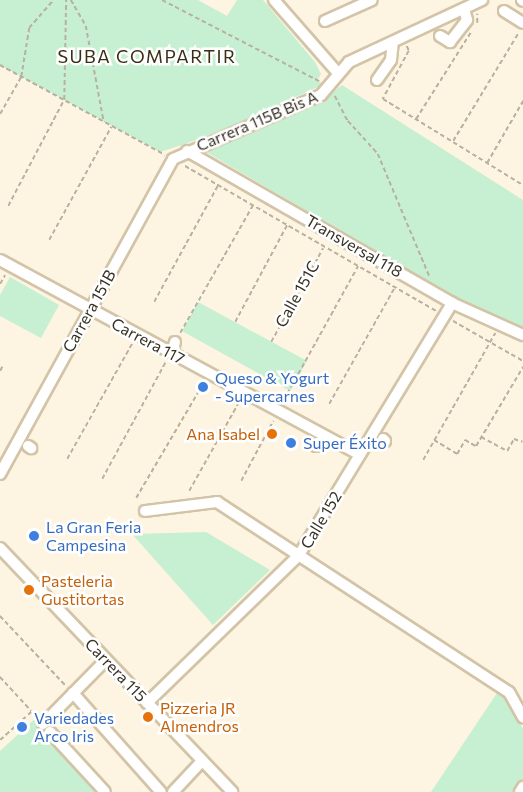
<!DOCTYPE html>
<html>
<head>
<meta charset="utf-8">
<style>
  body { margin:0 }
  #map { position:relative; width:523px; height:792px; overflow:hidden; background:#fdf4e2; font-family:Commissioner,sans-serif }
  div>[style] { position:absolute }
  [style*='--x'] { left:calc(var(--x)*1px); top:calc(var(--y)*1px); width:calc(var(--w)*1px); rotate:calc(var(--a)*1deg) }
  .green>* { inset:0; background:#c6f0d1 }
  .path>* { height:1.5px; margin-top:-0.75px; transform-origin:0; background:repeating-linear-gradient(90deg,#b8b0a0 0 4.5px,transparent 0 7.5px) }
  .roads { filter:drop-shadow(2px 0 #d3c4a7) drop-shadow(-2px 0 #d3c4a7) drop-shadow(0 2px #d3c4a7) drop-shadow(0 -2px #d3c4a7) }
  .minor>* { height:10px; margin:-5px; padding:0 5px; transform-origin:5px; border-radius:5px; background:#fff }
  .dots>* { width:16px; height:16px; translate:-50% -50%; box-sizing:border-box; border:3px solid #fff; border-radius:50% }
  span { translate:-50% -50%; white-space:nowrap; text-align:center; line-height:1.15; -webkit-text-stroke:5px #fff; paint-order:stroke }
  .street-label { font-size:16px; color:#373125 }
  .shop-label { font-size:16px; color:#366cbe }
  .left { translate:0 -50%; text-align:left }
  .food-label { font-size:16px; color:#c56008 }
  .right { translate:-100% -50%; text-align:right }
  .neighbourhood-label { font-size:18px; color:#3a2e15; letter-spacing:1.5px }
</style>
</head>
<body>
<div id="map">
  <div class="green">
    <div style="clip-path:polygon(0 0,198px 0,227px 16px,237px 0,263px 0,315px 62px,321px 74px,317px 81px,324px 84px,218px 133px,160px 152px,0 65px)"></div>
    <div style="clip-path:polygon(342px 85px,523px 200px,523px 328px,453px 296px,206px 152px,324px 100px)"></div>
    <div style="clip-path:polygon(10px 277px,59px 305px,41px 338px,0 316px,0 295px)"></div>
    <div style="clip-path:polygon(198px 302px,307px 361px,290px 391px,182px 331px)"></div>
    <div style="clip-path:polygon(206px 532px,270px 570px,213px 625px,132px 534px)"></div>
    <div style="clip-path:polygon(497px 693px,509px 701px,523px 729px,523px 779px,514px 792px,431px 792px)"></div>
    <div style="clip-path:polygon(37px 717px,105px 792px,0 792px,0 751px)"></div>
  </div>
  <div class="path">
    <div style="--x:71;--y:0;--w:30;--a:60"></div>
    <div style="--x:86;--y:26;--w:98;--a:79.4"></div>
    <div style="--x:162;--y:0;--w:177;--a:27.3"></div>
    <div style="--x:477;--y:23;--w:9;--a:-90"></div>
    <div style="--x:407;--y:46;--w:5;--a:68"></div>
    <div style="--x:409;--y:51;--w:55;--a:118.4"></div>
    <div style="--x:383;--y:99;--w:164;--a:31.6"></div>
    <div style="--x:0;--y:65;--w:188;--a:28.6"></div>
    <div style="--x:335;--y:96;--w:28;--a:63"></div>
    <div style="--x:348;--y:121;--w:45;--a:47.7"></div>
    <div style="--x:378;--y:154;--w:134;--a:67.2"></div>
    <div style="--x:0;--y:114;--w:43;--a:-60.4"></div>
    <div style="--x:21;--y:77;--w:50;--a:-80.7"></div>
    <div style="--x:29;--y:28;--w:37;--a:-49"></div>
    <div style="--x:416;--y:119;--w:103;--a:-57.7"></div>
    <div style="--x:453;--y:141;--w:127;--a:-58.8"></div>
    <div style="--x:487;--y:163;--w:72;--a:-59.9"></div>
    <div style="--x:185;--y:166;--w:290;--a:30"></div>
    <div style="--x:8;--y:206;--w:120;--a:-62.2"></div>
    <div style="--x:64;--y:100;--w:100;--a:-88.9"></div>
    <div style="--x:49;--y:240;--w:129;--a:-61.2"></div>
    <div style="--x:0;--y:284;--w:10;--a:-61"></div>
    <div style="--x:154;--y:302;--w:133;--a:-61.3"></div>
    <div style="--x:453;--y:321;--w:81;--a:29.7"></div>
    <div style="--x:235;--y:322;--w:110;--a:-61.8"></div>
    <div style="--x:180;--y:333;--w:147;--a:-60.3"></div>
    <div style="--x:271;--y:342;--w:107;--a:-61"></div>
    <div style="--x:0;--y:371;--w:7;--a:-63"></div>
    <div style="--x:287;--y:394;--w:146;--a:-61"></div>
    <div style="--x:329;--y:404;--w:134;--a:-60.6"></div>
    <div style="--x:481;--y:437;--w:30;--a:28"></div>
    <div style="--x:507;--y:451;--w:14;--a:-60"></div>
    <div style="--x:514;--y:439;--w:9;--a:18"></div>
    <div style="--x:434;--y:440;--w:27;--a:31"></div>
    <div style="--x:457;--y:454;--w:16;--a:-60"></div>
    <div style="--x:465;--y:440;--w:13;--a:29"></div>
    <div style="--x:476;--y:446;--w:92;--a:-59.3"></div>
    <div style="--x:67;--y:459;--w:134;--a:-60.6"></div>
    <div style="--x:423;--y:460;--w:146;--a:-60.4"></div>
    <div style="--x:102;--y:479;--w:134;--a:-61.5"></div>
    <div style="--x:241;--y:481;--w:68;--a:-61.9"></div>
    <div style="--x:189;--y:491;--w:104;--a:-60.7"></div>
    <div style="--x:136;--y:498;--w:134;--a:-59.6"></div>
    <div style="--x:0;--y:616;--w:96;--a:46.7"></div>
    <div style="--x:0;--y:677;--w:53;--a:47.3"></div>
    <div style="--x:0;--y:740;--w:42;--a:-42.1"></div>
  </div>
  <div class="roads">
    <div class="minor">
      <div style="--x:274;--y:0;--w:96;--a:48.8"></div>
      <div style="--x:522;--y:0;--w:1;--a:45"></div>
      <div style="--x:504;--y:11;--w:22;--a:32"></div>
      <div style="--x:325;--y:21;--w:51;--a:-24.1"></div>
      <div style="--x:440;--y:36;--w:12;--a:31"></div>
      <div style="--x:450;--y:42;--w:28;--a:-52"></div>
      <div style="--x:467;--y:20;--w:11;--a:-105"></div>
      <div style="--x:377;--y:80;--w:24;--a:-55"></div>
      <div style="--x:391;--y:60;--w:18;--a:-84"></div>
      <div style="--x:187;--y:151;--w:305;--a:29.8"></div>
      <div style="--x:452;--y:303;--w:78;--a:24.3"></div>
      <div style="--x:0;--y:260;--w:409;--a:28.4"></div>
      <div style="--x:174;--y:346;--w:4;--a:-76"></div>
      <div style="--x:383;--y:439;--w:3;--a:45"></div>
      <div style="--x:28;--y:446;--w:4;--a:34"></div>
      <div style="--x:316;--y:446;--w:4;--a:-56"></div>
      <div style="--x:0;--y:474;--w:359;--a:-61.2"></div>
      <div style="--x:173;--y:159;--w:161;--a:-23.4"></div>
      <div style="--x:321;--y:95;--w:43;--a:-49.7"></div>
      <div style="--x:349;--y:62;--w:147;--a:-25"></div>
      <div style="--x:145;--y:511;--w:73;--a:-7.1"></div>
      <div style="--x:217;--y:502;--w:348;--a:33.1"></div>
      <div style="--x:509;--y:692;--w:29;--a:61"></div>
      <div style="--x:0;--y:548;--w:337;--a:46.4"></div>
      <div style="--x:73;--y:693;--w:132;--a:48.4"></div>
      <div style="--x:147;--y:703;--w:212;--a:-44.2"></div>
      <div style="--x:299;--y:555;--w:295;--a:-58.7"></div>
      <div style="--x:43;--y:724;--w:90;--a:-45.5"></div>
      <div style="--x:50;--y:732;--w:81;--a:47.5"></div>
      <div style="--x:173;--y:792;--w:42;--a:-46.9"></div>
      <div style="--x:520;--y:792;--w:6;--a:-59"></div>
    </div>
  </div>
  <div class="dots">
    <div style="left:203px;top:387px;background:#3f7fe0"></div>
    <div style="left:272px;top:434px;background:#e8710a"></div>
    <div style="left:291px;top:443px;background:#3f7fe0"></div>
    <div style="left:34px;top:536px;background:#3f7fe0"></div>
    <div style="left:29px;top:590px;background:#e8710a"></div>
    <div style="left:148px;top:717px;background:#e8710a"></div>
    <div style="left:22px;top:727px;background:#3f7fe0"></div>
  </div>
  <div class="street-label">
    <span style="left:257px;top:121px;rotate:-23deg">Carrera 115B Bis A</span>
    <span style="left:354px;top:246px;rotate:30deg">Transversal 118</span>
    <span style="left:297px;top:294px;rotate:-61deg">Calle 151C</span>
    <span style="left:89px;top:311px;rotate:-61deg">Carrera 151B</span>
    <span style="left:148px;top:341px;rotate:28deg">Carrera 117</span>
    <span style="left:321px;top:520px;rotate:-59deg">Calle 152</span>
    <span style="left:116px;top:670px;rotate:46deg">Carrera 115</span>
  </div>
  <div class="shop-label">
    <span class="left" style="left:215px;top:387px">Queso &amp; Yogurt<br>- Supercarnes</span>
    <span class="left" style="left:303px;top:443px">Super Éxito</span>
    <span class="left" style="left:46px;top:536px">La Gran Feria<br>Campesina</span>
    <span class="left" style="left:34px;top:727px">Variedades<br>Arco Iris</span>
  </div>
  <div class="food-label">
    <span class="right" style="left:260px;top:434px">Ana Isabel</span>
    <span class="left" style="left:41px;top:590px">Pasteleria<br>Gustitortas</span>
    <span class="left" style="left:160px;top:717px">Pizzeria JR<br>Almendros</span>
  </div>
  <div class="neighbourhood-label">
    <span style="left:147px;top:56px">SUBA COMPARTIR</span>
  </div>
</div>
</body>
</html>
